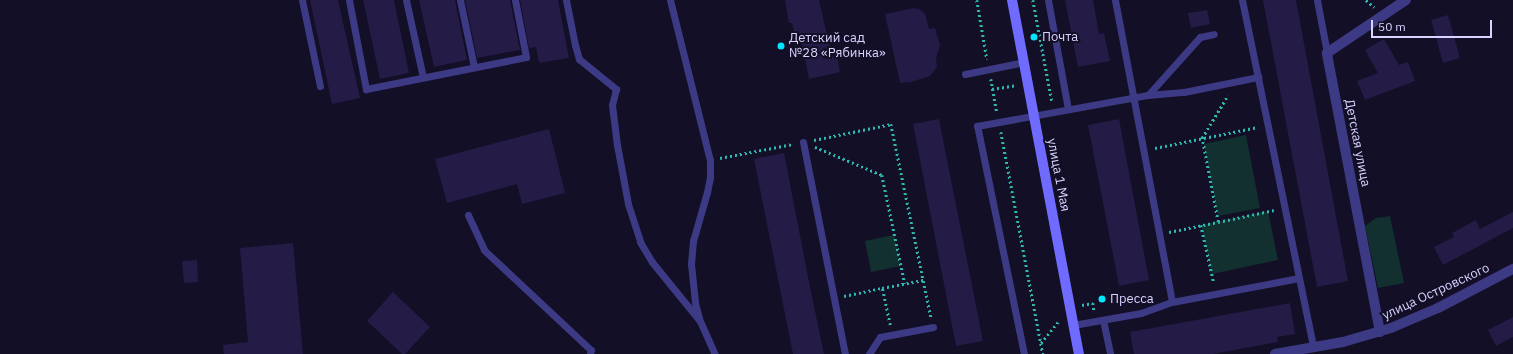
<!DOCTYPE html>
<html>
<head>
<meta charset="utf-8">
<style>
  body { margin:0 }
  #map { position:relative; width:1513px; height:354px; overflow:hidden; background:#130f26; font-family:"IBM Plex Sans",sans-serif }
  div>[style] { position:absolute }
  [style*='--x'] { left:calc(var(--x)*1px); top:calc(var(--y)*1px); width:calc(var(--w)*1px); rotate:calc(var(--a)*1deg) }
  .green>* { inset:0; background:#12302f }
  .building>* { inset:0; background:#241b47 }
  .path>* { height:2.5px; margin-top:-1.25px; transform-origin:0; background:repeating-linear-gradient(90deg,#2fb8b0 0 2px,transparent 0 5px) }
  .lane>* { height:7px; margin:-3.5px; padding:0 3.5px; transform-origin:3.5px; border-radius:3.5px; background:#3d3a85 }
  .street>* { height:10px; margin:-5px; padding:0 5px; transform-origin:5px; border-radius:5px; background:#3d3a85 }
  .secondary>* { height:10px; margin:-5px; padding:0 5px; transform-origin:5px; border-radius:5px; background:#6f6bff }
  .dots>* { width:11px; height:11px; translate:-50% -50%; box-sizing:border-box; border:2px solid #130f26; border-radius:50% }
  span { translate:-50% -50%; white-space:nowrap; text-align:center; line-height:1.15; -webkit-text-stroke:4px #130f26; paint-order:stroke }
  .poi-label { font-size:13px; color:#d9d4ff }
  .left { translate:0 -50%; text-align:left }
  .street-label { font-size:13px; color:#d9d4ff }
  .scale { position:absolute; left:1371px; top:20px; width:121px; height:18px; box-sizing:border-box; border:2px solid #d9d4ff; border-top:0; padding-left:5px; font-size:12px; line-height:14px; white-space:nowrap; color:#d9d4ff; -webkit-text-stroke:3px #130f26; paint-order:stroke }
</style>
</head>
<body>
<div id="map">
  <div class="green">
    <div style="clip-path:polygon(1246px 135px,1260px 208px,1218px 216px,1204px 144px)"></div>
    <div style="clip-path:polygon(1268px 211px,1278px 260px,1212px 274px,1201px 225px)"></div>
    <div style="clip-path:polygon(1390px 216px,1404px 283px,1378px 288px,1365px 226px,1376px 218px)"></div>
    <div style="clip-path:polygon(894px 235px,901px 266px,871px 272px,865px 241px)"></div>
  </div>
  <div class="building">
    <div style="clip-path:polygon(310px 0,338px 0,360px 98px,332px 104px)"></div>
    <div style="clip-path:polygon(363px 0,394px 0,409px 73px,380px 79px)"></div>
    <div style="clip-path:polygon(419px 0,455px 0,467px 60px,434px 67px)"></div>
    <div style="clip-path:polygon(465px 0,510px 0,520px 50px,477px 58px)"></div>
    <div style="clip-path:polygon(520px 0,558px 0,569px 58px,539px 63px,536px 47px,529px 48px)"></div>
    <div style="clip-path:polygon(785px 0,819px 0,832px 57px,837px 56px,840px 72px,809px 79px,801px 38px,796px 39px,792px 23px,789px 23px)"></div>
    <div style="clip-path:polygon(1065px 0,1093px 0,1099px 34px,1104px 33px,1110px 61px,1078px 67px)"></div>
    <div style="clip-path:polygon(1263px 0,1296px 0,1348px 281px,1317px 287px)"></div>
    <div style="clip-path:polygon(914px 8px,919px 9px,925px 14px,929px 29px,935px 28px,940px 45px,936px 58px,937px 67px,930px 76px,908px 83px,908px 82px,900px 83px,885px 14px)"></div>
    <div style="clip-path:polygon(1207px 10px,1210px 24px,1191px 28px,1188px 13px)"></div>
    <div style="clip-path:polygon(1448px 15px,1460px 58px,1443px 63px,1431px 20px)"></div>
    <div style="clip-path:polygon(1384px 39px,1399px 65px,1408px 62px,1415px 81px,1365px 100px,1357px 81px,1378px 73px,1365px 50px)"></div>
    <div style="clip-path:polygon(939px 119px,983px 341px,956px 346px,913px 124px)"></div>
    <div style="clip-path:polygon(1119px 119px,1149px 280px,1119px 286px,1088px 125px)"></div>
    <div style="clip-path:polygon(549px 129px,565px 193px,522px 204px,517px 184px,447px 203px,435px 159px)"></div>
    <div style="clip-path:polygon(784px 153px,811px 292px,824px 354px,793px 354px,754px 159px)"></div>
    <div style="clip-path:polygon(1513px 212px,1513px 228px,1443px 265px,1434px 247px,1454px 237px,1452px 233px,1476px 220px,1480px 229px)"></div>
    <div style="clip-path:polygon(293px 243px,303px 354px,224px 354px,223px 345px,248px 342px,240px 248px)"></div>
    <div style="clip-path:polygon(197px 260px,198px 282px,184px 283px,182px 261px)"></div>
    <div style="clip-path:polygon(393px 292px,430px 327px,405px 354px,402px 354px,367px 321px)"></div>
    <div style="clip-path:polygon(1290px 303px,1295px 334px,1277px 337px,1278px 342px,1213px 354px,1134px 354px,1130px 332px)"></div>
    <div style="clip-path:polygon(1513px 317px,1513px 337px,1496px 346px,1488px 330px)"></div>
  </div>
  <div class="path">
    <div style="--x:977;--y:0;--w:60;--a:80.4"></div>
    <div style="--x:1033;--y:0;--w:104;--a:79.4"></div>
    <div style="--x:1366;--y:0;--w:11;--a:41"></div>
    <div style="--x:991;--y:79;--w:34;--a:80"></div>
    <div style="--x:992;--y:89;--w:24;--a:-9"></div>
    <div style="--x:1001;--y:132;--w:226;--a:79.3"></div>
    <div style="--x:814;--y:140;--w:79;--a:-11.7"></div>
    <div style="--x:891;--y:124;--w:197;--a:78.3"></div>
    <div style="--x:815;--y:147;--w:73;--a:22.7"></div>
    <div style="--x:882;--y:175;--w:111;--a:78.1"></div>
    <div style="--x:1155;--y:148;--w:105;--a:-11.5"></div>
    <div style="--x:720;--y:158;--w:74;--a:-10.9"></div>
    <div style="--x:1218;--y:222;--w:57;--a:-12.1"></div>
    <div style="--x:1201;--y:225;--w:59;--a:77.4"></div>
    <div style="--x:1169;--y:232;--w:50;--a:-11.5"></div>
    <div style="--x:1218;--y:222;--w:86;--a:-100.8"></div>
    <div style="--x:1202;--y:138;--w:50;--a:-58.8"></div>
    <div style="--x:844;--y:296;--w:39;--a:-12"></div>
    <div style="--x:1082;--y:305;--w:11;--a:-10"></div>
    <div style="--x:1093;--y:303;--w:7;--a:82"></div>
    <div style="--x:890;--y:325;--w:38;--a:-102"></div>
    <div style="--x:882;--y:288;--w:42;--a:-11"></div>
    <div style="--x:1041;--y:343;--w:28;--a:-51"></div>
  </div>
  <div class="lane">
    <div style="--x:302;--y:0;--w:88;--a:78.2"></div>
    <div style="--x:349;--y:0;--w:91;--a:79.2"></div>
    <div style="--x:366;--y:89;--w:163;--a:-11.3"></div>
    <div style="--x:526;--y:57;--w:58;--a:-100.9"></div>
    <div style="--x:406;--y:0;--w:79;--a:77.6"></div>
    <div style="--x:460;--y:0;--w:68;--a:78.2"></div>
    <div style="--x:566;--y:0;--w:46;--a:78.7"></div>
    <div style="--x:575;--y:45;--w:15;--a:74"></div>
    <div style="--x:579;--y:59;--w:48;--a:39"></div>
    <div style="--x:616;--y:89;--w:16;--a:104"></div>
    <div style="--x:612;--y:105;--w:40;--a:82.9"></div>
    <div style="--x:617;--y:145;--w:60;--a:79.4"></div>
    <div style="--x:628;--y:204;--w:40;--a:72"></div>
    <div style="--x:640;--y:242;--w:23;--a:59"></div>
    <div style="--x:652;--y:262;--w:76;--a:50.9"></div>
    <div style="--x:700;--y:321;--w:36;--a:66"></div>
    <div style="--x:670;--y:0;--w:165;--a:76"></div>
    <div style="--x:710;--y:160;--w:17;--a:90"></div>
    <div style="--x:710;--y:177;--w:15;--a:101"></div>
    <div style="--x:707;--y:192;--w:51;--a:105.9"></div>
    <div style="--x:693;--y:241;--w:23;--a:95"></div>
    <div style="--x:691;--y:264;--w:39;--a:84"></div>
    <div style="--x:695;--y:303;--w:16;--a:75"></div>
    <div style="--x:1048;--y:0;--w:111;--a:79.6"></div>
    <div style="--x:1115;--y:0;--w:307;--a:79.3"></div>
    <div style="--x:1242;--y:0;--w:354;--a:78.4"></div>
    <div style="--x:1317;--y:0;--w:54;--a:79.3"></div>
    <div style="--x:965;--y:74;--w:60;--a:-11.5"></div>
    <div style="--x:1148;--y:95;--w:78;--a:-48.1"></div>
    <div style="--x:1200;--y:37;--w:14;--a:-12"></div>
    <div style="--x:803;--y:142;--w:216;--a:78.8"></div>
    <div style="--x:468;--y:215;--w:38;--a:65"></div>
    <div style="--x:484;--y:250;--w:146;--a:43.1"></div>
    <div style="--x:591;--y:350;--w:4;--a:104"></div>
    <div style="--x:1103;--y:320;--w:35;--a:78"></div>
    <div style="--x:1073;--y:325;--w:69;--a:-10"></div>
    <div style="--x:1141;--y:313;--w:33;--a:-20"></div>
    <div style="--x:1172;--y:302;--w:129;--a:-10.7"></div>
    <div style="--x:869;--y:354;--w:20;--a:-57"></div>
    <div style="--x:880;--y:337;--w:54;--a:-10.7"></div>
    <div style="--x:1024;--y:354;--w:233;--a:-101.6"></div>
    <div style="--x:977;--y:126;--w:174;--a:-10.3"></div>
    <div style="--x:1148;--y:95;--w:36;--a:-5"></div>
    <div style="--x:1184;--y:92;--w:76;--a:-11.5"></div>
  </div>
  <div class="street">
    <div style="--x:1380;--y:332;--w:284;--a:-100.8"></div>
    <div style="--x:1327;--y:53;--w:95;--a:-33.9"></div>
    <div style="--x:1275;--y:354;--w:69;--a:-10"></div>
    <div style="--x:1343;--y:342;--w:50;--a:-16.3"></div>
    <div style="--x:1391;--y:328;--w:51;--a:-23.1"></div>
    <div style="--x:1438;--y:308;--w:85;--a:-27.5"></div>
  </div>
  <div class="secondary">
    <div style="--x:1012;--y:0;--w:360;--a:79.3"></div>
  </div>
  <div class="dots">
    <div style="left:1034px;top:37px;background:#00e5ff"></div>
    <div style="left:781px;top:46px;background:#00e5ff"></div>
    <div style="left:1102px;top:299px;background:#00e5ff"></div>
  </div>
  <div class="poi-label">
    <span class="left" style="left:1042px;top:37px">Почта</span>
    <span class="left" style="left:789px;top:46px">Детский сад<br>№28 «Рябинка»</span>
    <span class="left" style="left:1110px;top:299px">Пресса</span>
  </div>
  <div class="street-label">
    <span style="left:1357px;top:143px;rotate:79deg">Детская улица</span>
    <span style="left:1058px;top:175px;rotate:79deg">улица 1 Мая</span>
    <span style="left:1436px;top:292px;rotate:-25deg">улица Островского</span>
  </div>
  <div class="scale">50 m</div>
</div>
</body>
</html>
